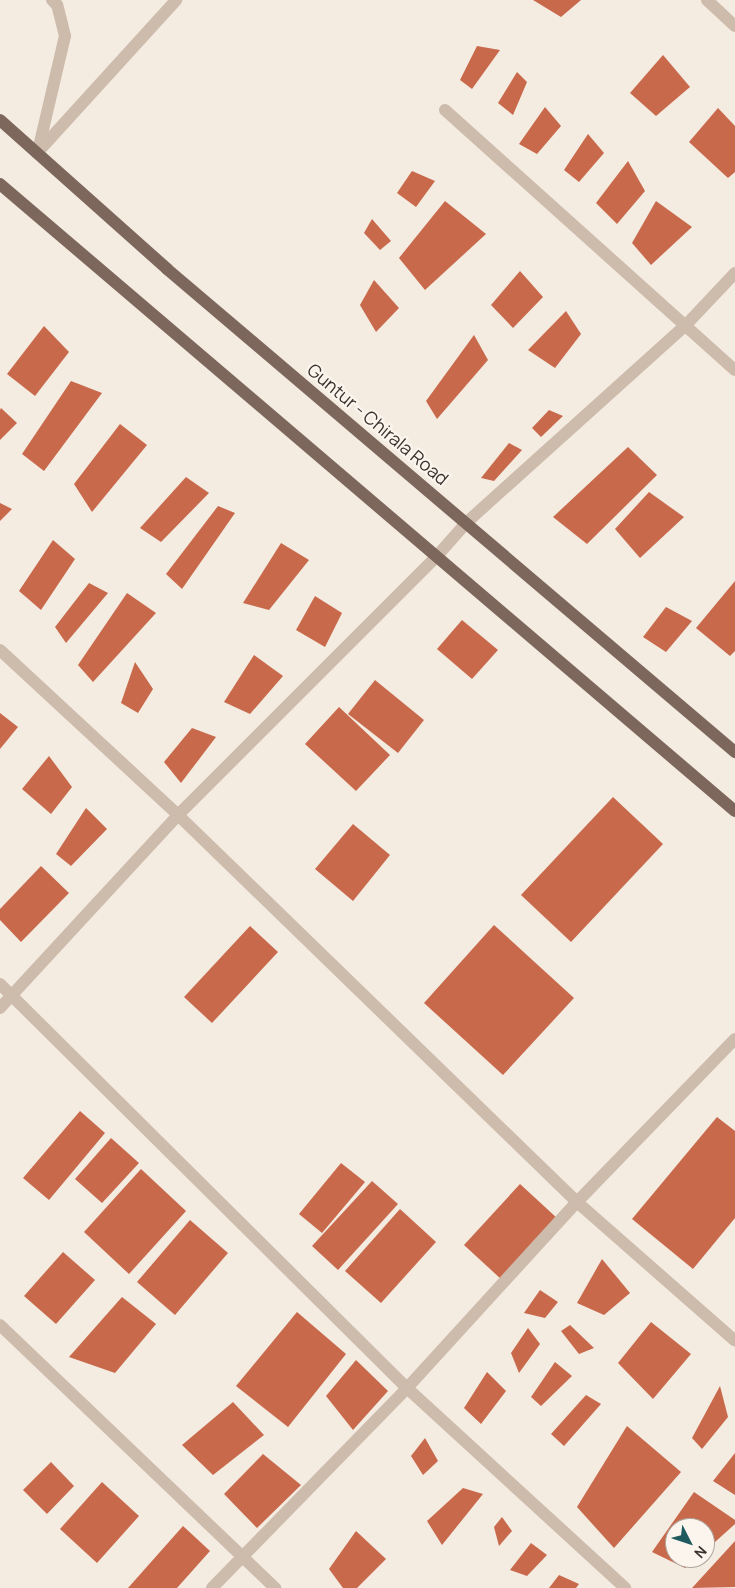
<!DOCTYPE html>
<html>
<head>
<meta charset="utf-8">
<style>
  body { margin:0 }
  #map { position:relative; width:735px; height:1588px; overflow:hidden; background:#f4ebe1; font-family:Manrope,sans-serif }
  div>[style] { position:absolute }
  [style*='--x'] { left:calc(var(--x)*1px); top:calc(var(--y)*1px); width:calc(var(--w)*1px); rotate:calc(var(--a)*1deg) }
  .building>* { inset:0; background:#c8694b }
  .lane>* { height:12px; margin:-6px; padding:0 6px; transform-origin:6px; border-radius:6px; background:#cdbbac }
  .street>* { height:12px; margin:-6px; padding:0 6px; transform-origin:6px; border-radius:6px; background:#cdbbac }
  .primary>* { height:12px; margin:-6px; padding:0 6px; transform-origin:6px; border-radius:6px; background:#7d675c }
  span { translate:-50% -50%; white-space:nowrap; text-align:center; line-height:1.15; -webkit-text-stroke:4.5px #fbf5ee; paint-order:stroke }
  .street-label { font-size:18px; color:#3b302b }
  .north { position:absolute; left:665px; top:1518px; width:50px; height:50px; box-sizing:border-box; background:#fbf5ee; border:1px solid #aea6a0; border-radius:50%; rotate:131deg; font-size:14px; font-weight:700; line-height:20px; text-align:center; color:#3b302b }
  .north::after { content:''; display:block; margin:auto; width:18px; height:22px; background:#1f5a5e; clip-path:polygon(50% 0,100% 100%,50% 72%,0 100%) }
</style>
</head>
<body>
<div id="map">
  <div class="building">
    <div style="clip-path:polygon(533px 0,581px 0,561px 17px)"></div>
    <div style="clip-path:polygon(477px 46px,500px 50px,472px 89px,460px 80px)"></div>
    <div style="clip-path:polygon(663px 55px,690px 87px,656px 116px,630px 93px)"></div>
    <div style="clip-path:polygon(517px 72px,527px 82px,513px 115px,498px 103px)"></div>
    <div style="clip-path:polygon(545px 107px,561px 126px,537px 154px,519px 144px)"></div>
    <div style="clip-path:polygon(718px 108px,735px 126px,735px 172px,728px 178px,689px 142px)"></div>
    <div style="clip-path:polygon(588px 134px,604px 153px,579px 182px,564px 170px)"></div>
    <div style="clip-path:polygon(628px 161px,645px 191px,617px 224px,596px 203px)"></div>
    <div style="clip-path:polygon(412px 171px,435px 181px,416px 207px,397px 193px)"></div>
    <div style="clip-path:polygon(445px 201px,486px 234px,425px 290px,399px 258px)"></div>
    <div style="clip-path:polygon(656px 201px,692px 227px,651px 265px,632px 243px)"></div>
    <div style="clip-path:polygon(372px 219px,391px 241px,380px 250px,364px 233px)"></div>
    <div style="clip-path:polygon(520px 271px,543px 297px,513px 328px,491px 305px)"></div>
    <div style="clip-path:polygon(374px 280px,399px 308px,376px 332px,360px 305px)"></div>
    <div style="clip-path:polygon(566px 311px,581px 334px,555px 368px,528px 350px)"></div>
    <div style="clip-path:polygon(44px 326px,69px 352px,35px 396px,7px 374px)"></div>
    <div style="clip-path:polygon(474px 335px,488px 360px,437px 419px,426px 401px)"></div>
    <div style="clip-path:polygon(71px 381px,102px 393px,44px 471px,22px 454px)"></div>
    <div style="clip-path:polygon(1px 408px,17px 423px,0 440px,0 410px)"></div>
    <div style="clip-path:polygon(549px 410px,563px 416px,541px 437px,532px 428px)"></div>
    <div style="clip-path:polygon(120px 424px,147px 445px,92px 512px,74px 484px)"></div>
    <div style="clip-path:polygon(509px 443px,522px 450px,494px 481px,481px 478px)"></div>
    <div style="clip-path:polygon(628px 447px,657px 475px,587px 544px,553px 517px)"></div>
    <div style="clip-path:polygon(186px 477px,209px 493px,161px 542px,140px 528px)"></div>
    <div style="clip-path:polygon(649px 492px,684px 517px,640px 558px,615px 529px)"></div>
    <div style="clip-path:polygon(0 503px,12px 509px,0 521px)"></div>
    <div style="clip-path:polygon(218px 506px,235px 513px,182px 589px,166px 574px)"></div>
    <div style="clip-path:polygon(53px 540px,75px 559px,41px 610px,19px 591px)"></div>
    <div style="clip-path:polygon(281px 543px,309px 560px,269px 610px,243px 603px)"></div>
    <div style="clip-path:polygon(735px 581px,735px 651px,730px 656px,696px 628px)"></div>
    <div style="clip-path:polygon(89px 583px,108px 593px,66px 643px,55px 627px)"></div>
    <div style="clip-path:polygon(127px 593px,156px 613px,93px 682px,78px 665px)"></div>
    <div style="clip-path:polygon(315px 596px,342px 613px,325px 647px,296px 630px)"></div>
    <div style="clip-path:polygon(666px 607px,692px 621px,666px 652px,643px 637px)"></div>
    <div style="clip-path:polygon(462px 620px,498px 650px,472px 679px,437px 649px)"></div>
    <div style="clip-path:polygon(254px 655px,283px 676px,250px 714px,224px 702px)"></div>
    <div style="clip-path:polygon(135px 662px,153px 689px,138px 713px,121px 703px)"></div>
    <div style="clip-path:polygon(375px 680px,424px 720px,398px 753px,348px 714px)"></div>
    <div style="clip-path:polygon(339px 707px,390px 755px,356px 791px,305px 744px)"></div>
    <div style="clip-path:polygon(0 713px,18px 727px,0 749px)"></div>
    <div style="clip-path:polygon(192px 728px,216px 737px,181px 783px,164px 762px)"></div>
    <div style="clip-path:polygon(49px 756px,72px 787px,51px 814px,22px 789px)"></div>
    <div style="clip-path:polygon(613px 797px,663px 844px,571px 942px,521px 895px)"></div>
    <div style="clip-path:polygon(86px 808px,107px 829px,71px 866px,56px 854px)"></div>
    <div style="clip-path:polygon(353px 824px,390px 855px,353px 901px,315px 869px)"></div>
    <div style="clip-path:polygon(41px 866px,69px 893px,21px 942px,0 920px,0 909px)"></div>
    <div style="clip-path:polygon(494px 925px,574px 998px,503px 1075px,424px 1003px)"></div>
    <div style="clip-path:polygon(250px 926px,278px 952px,212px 1023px,184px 997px)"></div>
    <div style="clip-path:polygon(80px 1111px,105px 1133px,49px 1200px,23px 1178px)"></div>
    <div style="clip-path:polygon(717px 1117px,735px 1131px,735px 1218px,693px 1269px,632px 1219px)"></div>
    <div style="clip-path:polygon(111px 1138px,139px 1163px,102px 1203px,75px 1179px)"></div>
    <div style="clip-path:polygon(341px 1163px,365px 1182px,322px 1233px,299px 1214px)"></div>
    <div style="clip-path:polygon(141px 1169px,186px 1211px,129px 1274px,84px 1232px)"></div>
    <div style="clip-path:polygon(372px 1181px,398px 1204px,338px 1270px,312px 1246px)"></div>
    <div style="clip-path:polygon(520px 1184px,558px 1219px,502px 1280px,464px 1245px)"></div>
    <div style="clip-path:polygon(400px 1209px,436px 1242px,381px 1303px,345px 1271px)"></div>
    <div style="clip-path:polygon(190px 1220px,228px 1253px,175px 1315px,137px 1282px)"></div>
    <div style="clip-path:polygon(63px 1252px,95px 1280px,56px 1324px,24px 1296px)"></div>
    <div style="clip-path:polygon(602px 1259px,630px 1293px,604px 1315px,577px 1303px)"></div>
    <div style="clip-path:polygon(540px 1290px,558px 1302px,545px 1318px,524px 1313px)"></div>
    <div style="clip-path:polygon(122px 1297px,156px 1324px,115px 1373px,69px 1357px)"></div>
    <div style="clip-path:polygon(297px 1312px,346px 1354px,288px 1427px,236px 1386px)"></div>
    <div style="clip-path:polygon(651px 1322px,691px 1354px,653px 1399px,618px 1363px)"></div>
    <div style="clip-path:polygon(570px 1325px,594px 1348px,579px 1354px,561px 1331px)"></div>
    <div style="clip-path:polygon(528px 1328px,540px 1344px,519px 1373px,511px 1353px)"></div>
    <div style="clip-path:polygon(356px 1360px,388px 1391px,353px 1430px,326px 1396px)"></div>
    <div style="clip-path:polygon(555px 1362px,572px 1376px,541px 1406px,531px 1397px)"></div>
    <div style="clip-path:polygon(487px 1372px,506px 1391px,481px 1424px,464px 1408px)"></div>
    <div style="clip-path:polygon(720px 1386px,728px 1417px,702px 1449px,692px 1438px)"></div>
    <div style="clip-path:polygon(586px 1395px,601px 1404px,564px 1446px,551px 1434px)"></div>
    <div style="clip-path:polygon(233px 1402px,264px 1435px,213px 1475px,182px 1445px)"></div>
    <div style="clip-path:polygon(627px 1426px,681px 1472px,614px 1548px,577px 1507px)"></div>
    <div style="clip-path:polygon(425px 1438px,438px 1461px,423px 1475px,411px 1456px)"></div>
    <div style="clip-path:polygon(735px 1453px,735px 1495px,713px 1481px)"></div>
    <div style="clip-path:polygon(263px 1454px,301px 1485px,257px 1528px,224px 1494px)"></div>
    <div style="clip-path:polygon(51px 1462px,74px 1486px,47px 1514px,23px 1490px)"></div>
    <div style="clip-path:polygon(102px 1482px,139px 1516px,97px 1563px,60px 1529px)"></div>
    <div style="clip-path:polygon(463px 1488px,483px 1494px,442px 1545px,427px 1521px)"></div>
    <div style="clip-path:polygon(694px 1492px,735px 1520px,735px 1524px,705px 1551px,705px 1528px,675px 1528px,675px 1558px,697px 1558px,685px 1568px,652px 1552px)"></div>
    <div style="clip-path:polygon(502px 1517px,512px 1531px,499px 1546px,494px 1527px)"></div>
    <div style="clip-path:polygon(183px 1526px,210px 1551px,177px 1588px,128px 1588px)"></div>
    <div style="clip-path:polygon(356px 1531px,386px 1559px,357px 1588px,343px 1588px,329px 1569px)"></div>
    <div style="clip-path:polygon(735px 1541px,735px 1587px,692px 1588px)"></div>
    <div style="clip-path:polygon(531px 1543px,547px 1555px,527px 1576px,510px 1570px)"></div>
    <div style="clip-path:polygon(559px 1575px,579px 1584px,576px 1588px,549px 1588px)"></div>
  </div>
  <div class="lane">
    <div style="--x:38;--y:151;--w:118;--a:-76.8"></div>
    <div style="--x:65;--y:36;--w:32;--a:-104"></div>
    <div style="--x:57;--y:5;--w:7;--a:-135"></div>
    <div style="--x:37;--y:153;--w:207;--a:-47.7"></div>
  </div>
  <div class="street">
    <div style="--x:707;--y:0;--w:38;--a:43"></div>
    <div style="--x:445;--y:110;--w:389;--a:41.9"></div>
    <div style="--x:0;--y:650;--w:243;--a:42.8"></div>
    <div style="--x:178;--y:815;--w:556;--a:44.13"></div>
    <div style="--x:577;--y:1202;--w:210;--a:41.3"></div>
    <div style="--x:0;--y:984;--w:573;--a:44.79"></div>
    <div style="--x:407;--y:1388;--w:296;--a:42.5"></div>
    <div style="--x:0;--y:1008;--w:263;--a:-47.3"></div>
    <div style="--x:178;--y:815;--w:366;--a:-45"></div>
    <div style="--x:437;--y:556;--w:45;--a:-48.6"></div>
    <div style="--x:467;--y:522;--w:293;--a:-42"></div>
    <div style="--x:685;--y:326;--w:73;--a:-46.7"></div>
    <div style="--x:0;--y:1325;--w:381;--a:43.7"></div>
    <div style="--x:212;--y:1588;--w:279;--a:-45.7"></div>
    <div style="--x:407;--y:1388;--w:252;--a:-47.6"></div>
    <div style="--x:577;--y:1202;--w:227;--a:-45.9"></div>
  </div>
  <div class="primary">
    <div style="--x:0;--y:120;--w:224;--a:41.7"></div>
    <div style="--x:167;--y:269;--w:746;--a:40.38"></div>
    <div style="--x:0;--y:184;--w:966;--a:40.47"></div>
  </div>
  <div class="street-label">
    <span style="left:378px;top:424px;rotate:40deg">Guntur - Chirala Road</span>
  </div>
  <div class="north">N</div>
</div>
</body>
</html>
